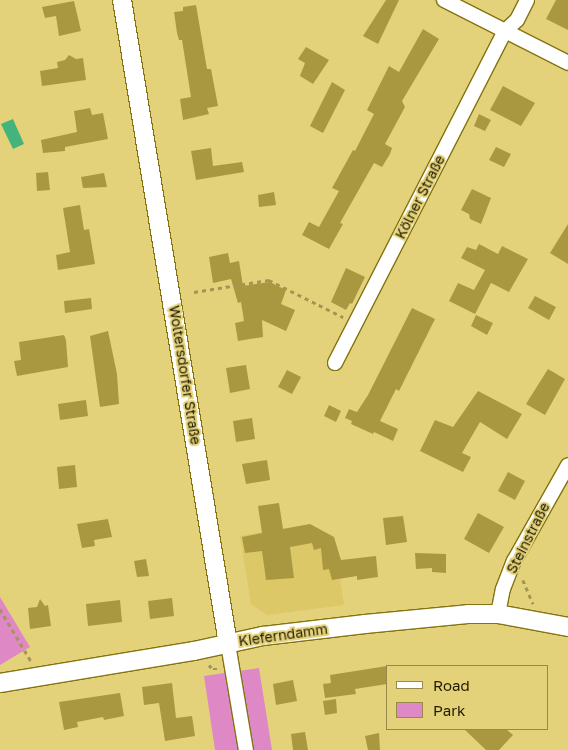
<!DOCTYPE html>
<html>
<head>
<meta charset="utf-8">
<style>
  body { margin:0 }
  #map { position:relative; width:568px; height:750px; overflow:hidden; background:#e4d27b; font-family:"Golos Text",sans-serif }
  div>[style] { position:absolute }
  [style*='--x'] { left:calc(var(--x)*1px); top:calc(var(--y)*1px); width:calc(var(--w)*1px); rotate:calc(var(--a)*1deg) }
  .built>* { inset:0; background:#dcc867 }
  .green>* { inset:0; background:#de89c6 }
  .water>* { inset:0; background:#45b47c }
  .building>* { inset:0; background:#aa9841 }
  .path>* { height:2.5px; margin-top:-1.25px; transform-origin:0; background:repeating-linear-gradient(90deg,#a39552 0 4px,transparent 0 8px) }
  .roads { filter:drop-shadow(1px 0 #847310) drop-shadow(-1px 0 #847310) drop-shadow(0 1px #847310) drop-shadow(0 -1px #847310) }
  .minor>* { height:14px; margin:-7px; padding:0 7px; transform-origin:7px; border-radius:7px; background:#fff }
  .tertiary>* { height:18px; margin:-9px; padding:0 9px; transform-origin:9px; border-radius:9px; background:#fff }
  span { translate:-50% -50%; white-space:nowrap; text-align:center; line-height:1.15; -webkit-text-stroke:4px #e4d27b; paint-order:stroke }
  .street-label { font-size:14px; color:#211c01 }
  .legend { position:absolute; left:386px; top:665px; width:162px; height:65px; box-sizing:border-box; background:#e4d27b; border:1px solid #96894a; margin:0; padding:6px 9px; list-style:none; font-size:15px; color:#211c01 }
  .legend li { display:flex; align-items:center; gap:10px; height:25px }
  .legend b { width:25px; border:1px solid #96894a }
</style>
</head>
<body>
<div id="map">
  <div class="built">
    <div style="clip-path:polygon(310px 524px,334px 537px,344px 605px,267px 615px,251px 604px,240px 536px)"></div>
  </div>
  <div class="green">
    <div style="clip-path:polygon(0 597px,30px 647px,0 665px)"></div>
    <div style="clip-path:polygon(259px 668px,272px 750px,215px 750px,204px 676px)"></div>
  </div>
  <div class="water">
    <div style="clip-path:polygon(13px 119px,24px 144px,13px 149px,1px 124px)"></div>
  </div>
  <div class="building">
    <div style="clip-path:polygon(386px 0,399px 0,378px 44px,363px 36px)"></div>
    <div style="clip-path:polygon(556px 0,568px 0,568px 30px,546px 19px)"></div>
    <div style="clip-path:polygon(74px 1px,81px 31px,59px 36px,56px 16px,45px 18px,42px 7px)"></div>
    <div style="clip-path:polygon(196px 5px,207px 69px,211px 69px,218px 106px,207px 108px,209px 114px,183px 120px,180px 99px,191px 97px,182px 40px,179px 40px,177px 33px,174px 12px,183px 11px,183px 7px)"></div>
    <div style="clip-path:polygon(423px 29px,439px 39px,402px 101px,405px 107px,385px 144px,392px 148px,390px 154px,382px 167px,374px 163px,340px 223px,343px 224px,329px 249px,302px 235px,309px 222px,319px 227px,339px 191px,332px 188px,353px 150px,355px 151px,374px 114px,367px 110px,389px 66px,399px 72px)"></div>
    <div style="clip-path:polygon(306px 47px,329px 60px,313px 84px,300px 76px,305px 63px,298px 59px)"></div>
    <div style="clip-path:polygon(69px 55px,76px 59px,83px 58px,86px 80px,42px 86px,40px 71px,58px 68px,57px 62px,65px 60px)"></div>
    <div style="clip-path:polygon(332px 82px,345px 90px,323px 133px,310px 126px)"></div>
    <div style="clip-path:polygon(503px 86px,535px 103px,521px 126px,490px 110px)"></div>
    <div style="clip-path:polygon(90px 108px,92px 115px,103px 113px,108px 139px,65px 147px,65px 151px,43px 153px,41px 140px,77px 132px,74px 111px)"></div>
    <div style="clip-path:polygon(479px 114px,491px 120px,485px 131px,474px 126px)"></div>
    <div style="clip-path:polygon(496px 147px,511px 154px,504px 167px,489px 160px)"></div>
    <div style="clip-path:polygon(211px 148px,213px 166px,242px 162px,244px 172px,196px 180px,191px 151px)"></div>
    <div style="clip-path:polygon(48px 172px,50px 190px,37px 191px,36px 173px)"></div>
    <div style="clip-path:polygon(104px 173px,107px 187px,83px 188px,81px 177px)"></div>
    <div style="clip-path:polygon(472px 189px,491px 198px,481px 224px,470px 219px,469px 214px,461px 210px)"></div>
    <div style="clip-path:polygon(274px 192px,276px 205px,259px 207px,258px 195px)"></div>
    <div style="clip-path:polygon(80px 205px,84px 230px,89px 229px,95px 264px,58px 270px,56px 255px,70px 252px,63px 208px)"></div>
    <div style="clip-path:polygon(568px 224px,568px 264px,550px 253px)"></div>
    <div style="clip-path:polygon(479px 244px,498px 254px,502px 246px,528px 259px,509px 292px,491px 283px,475px 314px,449px 301px,458px 283px,474px 290px,485px 270px,461px 258px,467px 247px,476px 250px)"></div>
    <div style="clip-path:polygon(228px 253px,230px 263px,239px 261px,243px 286px,270px 282px,286px 290px,281px 304px,295px 310px,286px 331px,262px 320px,263px 337px,238px 341px,235px 323px,244px 321px,241px 302px,238px 303px,231px 279px,213px 283px,209px 257px)"></div>
    <div style="clip-path:polygon(346px 268px,365px 277px,352px 304px,350px 303px,346px 310px,331px 302px)"></div>
    <div style="clip-path:polygon(535px 296px,556px 307px,549px 320px,528px 308px)"></div>
    <div style="clip-path:polygon(91px 298px,92px 309px,65px 313px,64px 301px)"></div>
    <div style="clip-path:polygon(412px 308px,435px 319px,399px 391px,396px 389px,380px 421px,398px 429px,393px 441px,374px 432px,373px 434px,351px 424px,352px 421px,345px 418px,349px 409px,357px 412px,368px 395px)"></div>
    <div style="clip-path:polygon(476px 315px,493px 323px,487px 335px,471px 326px)"></div>
    <div style="clip-path:polygon(108px 331px,117px 374px,119px 404px,100px 407px,90px 336px)"></div>
    <div style="clip-path:polygon(64px 335px,66px 340px,68px 367px,17px 376px,14px 361px,21px 360px,19px 342px)"></div>
    <div style="clip-path:polygon(246px 365px,250px 389px,230px 393px,226px 368px)"></div>
    <div style="clip-path:polygon(548px 369px,565px 379px,545px 415px,526px 404px)"></div>
    <div style="clip-path:polygon(287px 370px,301px 377px,292px 394px,278px 387px)"></div>
    <div style="clip-path:polygon(478px 391px,522px 414px,507px 439px,480px 422px,462px 453px,471px 457px,463px 472px,420px 451px,435px 420px,453px 427px)"></div>
    <div style="clip-path:polygon(86px 400px,88px 416px,60px 420px,58px 404px)"></div>
    <div style="clip-path:polygon(329px 405px,341px 411px,336px 422px,324px 416px)"></div>
    <div style="clip-path:polygon(252px 418px,255px 439px,236px 442px,233px 421px)"></div>
    <div style="clip-path:polygon(267px 460px,270px 480px,246px 484px,242px 464px)"></div>
    <div style="clip-path:polygon(75px 465px,77px 487px,59px 489px,57px 467px)"></div>
    <div style="clip-path:polygon(508px 472px,525px 481px,515px 500px,498px 491px)"></div>
    <div style="clip-path:polygon(279px 503px,283px 529px,310px 524px,334px 537px,341px 560px,376px 556px,378px 577px,357px 580px,357px 576px,332px 580px,329px 569px,323px 570px,321px 548px,314px 550px,312px 543px,290px 547px,294px 578px,266px 580px,262px 551px,245px 553px,242px 537px,262px 533px,258px 506px)"></div>
    <div style="clip-path:polygon(478px 513px,504px 527px,489px 553px,464px 539px)"></div>
    <div style="clip-path:polygon(403px 516px,407px 542px,386px 545px,383px 518px)"></div>
    <div style="clip-path:polygon(108px 519px,112px 537px,94px 540px,95px 546px,82px 548px,77px 524px)"></div>
    <div style="clip-path:polygon(415px 553px,446px 554px,446px 573px,432px 572px,432px 568px,416px 569px)"></div>
    <div style="clip-path:polygon(146px 559px,149px 576px,137px 577px,134px 561px)"></div>
    <div style="clip-path:polygon(172px 598px,174px 616px,150px 619px,148px 601px)"></div>
    <div style="clip-path:polygon(40px 599px,45px 606px,48px 605px,51px 626px,30px 629px,28px 608px,37px 607px)"></div>
    <div style="clip-path:polygon(120px 600px,122px 622px,88px 626px,86px 604px)"></div>
    <div style="clip-path:polygon(387px 666px,387px 684px,355px 689px,356px 694px,325px 698px,323px 684px,331px 683px,330px 675px)"></div>
    <div style="clip-path:polygon(293px 680px,297px 701px,276px 705px,273px 684px)"></div>
    <div style="clip-path:polygon(172px 683px,176px 718px,192px 716px,195px 736px,165px 741px,159px 703px,144px 705px,142px 687px)"></div>
    <div style="clip-path:polygon(120px 693px,124px 716px,104px 720px,103px 717px,77px 722px,78px 727px,64px 730px,59px 702px)"></div>
    <div style="clip-path:polygon(336px 699px,337px 713px,325px 715px,323px 701px)"></div>
    <div style="clip-path:polygon(464px 729px,506px 729px,513px 735px,499px 750px,486px 750px)"></div>
    <div style="clip-path:polygon(305px 732px,308px 750px,293px 750px,291px 734px)"></div>
    <div style="clip-path:polygon(379px 733px,380px 750px,368px 750px,365px 736px)"></div>
  </div>
  <div class="path">
    <div style="--x:194;--y:292;--w:76;--a:-9.1"></div>
    <div style="--x:269;--y:280;--w:83;--a:26.6"></div>
    <div style="--x:523;--y:580;--w:26;--a:67"></div>
    <div style="--x:0;--y:609;--w:61;--a:59.2"></div>
    <div style="--x:209;--y:665;--w:6;--a:45"></div>
    <div style="--x:213;--y:669;--w:6;--a:0"></div>
  </div>
  <div class="roads">
    <div class="minor">
      <div style="--x:444;--y:0;--w:139;--a:26.9"></div>
      <div style="--x:335;--y:363;--w:373;--a:-62.9"></div>
      <div style="--x:505;--y:31;--w:16;--a:-43"></div>
      <div style="--x:517;--y:20;--w:22;--a:-63"></div>
      <div style="--x:498;--y:614;--w:25;--a:-79"></div>
      <div style="--x:503;--y:589;--w:30;--a:-69"></div>
      <div style="--x:514;--y:561;--w:110;--a:-60.6"></div>
      <div style="--x:228;--y:644;--w:108;--a:80.4"></div>
    </div>
    <div class="tertiary">
      <div style="--x:122;--y:0;--w:653;--a:80.65"></div>
      <div style="--x:0;--y:683;--w:197;--a:-9.4"></div>
      <div style="--x:194;--y:651;--w:71;--a:-12.3"></div>
      <div style="--x:263;--y:636;--w:103;--a:-6.7"></div>
      <div style="--x:365;--y:624;--w:103;--a:-5.5"></div>
      <div style="--x:468;--y:614;--w:30;--a:0"></div>
      <div style="--x:498;--y:614;--w:71;--a:10.5"></div>
    </div>
  </div>
  <div class="street-label">
    <span style="left:420px;top:197px;rotate:-63deg">Kölner Straße</span>
    <span style="left:185px;top:375px;rotate:81deg">Woltersdorfer Straße</span>
    <span style="left:528px;top:538px;rotate:-63deg">Steinstraße</span>
    <span style="left:283px;top:635px;rotate:-8deg">Kieferndamm</span>
  </div>
  <ul class="legend">
  <li><b style="height:6px;background:#fff"></b>Road</li>
  <li><b style="height:14px;background:#de89c6"></b>Park</li>
  </ul>
</div>
</body>
</html>
